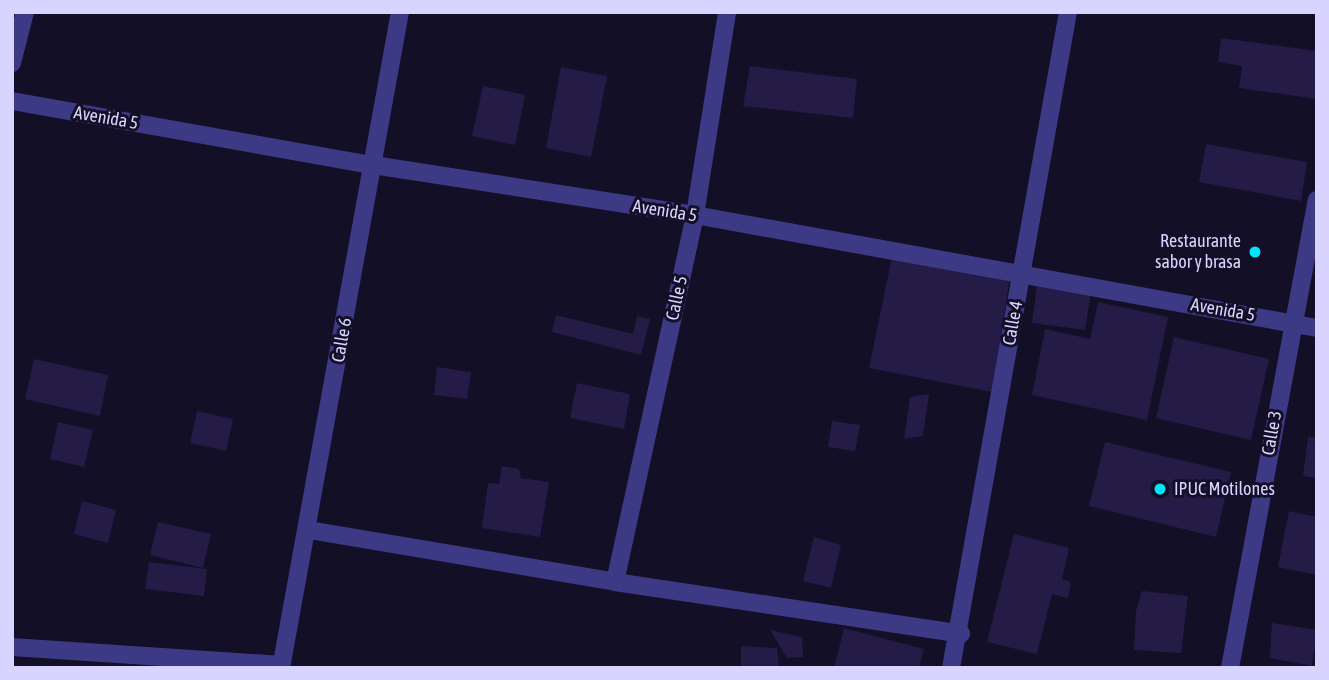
<!DOCTYPE html>
<html>
<head>
<meta charset="utf-8">
<style>
  body { margin:0 }
  #map { position:relative; width:1329px; height:680px; overflow:hidden; background:#130f26; font-family:"Asap Condensed",sans-serif }
  div>[style] { position:absolute }
  [style*='--x'] { left:calc(var(--x)*1px); top:calc(var(--y)*1px); width:calc(var(--w)*1px); rotate:calc(var(--a)*1deg) }
  .building>* { inset:0; background:#241b47 }
  .minor>* { height:18px; margin:-9px; padding:0 9px; transform-origin:9px; border-radius:9px; background:#3d3a85 }
  .tertiary>* { height:18px; margin:-9px; padding:0 9px; transform-origin:9px; border-radius:9px; background:#3d3a85 }
  .dots>* { width:19px; height:19px; translate:-50% -50%; box-sizing:border-box; border:4px solid #130f26; border-radius:50% }
  span { translate:-50% -50%; white-space:nowrap; text-align:center; line-height:1.15; -webkit-text-stroke:6px #130f26; paint-order:stroke }
  .street-label { font-size:18px; color:#d9d4ff }
  .poi-label { font-size:18px; color:#d9d4ff }
  .right { translate:-100% -50%; text-align:right }
  .left { translate:0 -50%; text-align:left }
  .frame { position:absolute; inset:0; border:14px solid #d9d4ff; pointer-events:none }
</style>
</head>
<body>
<div id="map">
  <div class="building">
    <div style="clip-path:polygon(1221px 38px,1317px 51px,1317px 99px,1239px 88px,1242px 66px,1218px 62px)"></div>
    <div style="clip-path:polygon(750px 66px,857px 79px,853px 118px,743px 106px)"></div>
    <div style="clip-path:polygon(561px 67px,607px 76px,591px 157px,546px 148px)"></div>
    <div style="clip-path:polygon(483px 86px,525px 95px,515px 145px,472px 136px)"></div>
    <div style="clip-path:polygon(1206px 144px,1307px 162px,1301px 201px,1199px 182px)"></div>
    <div style="clip-path:polygon(893px 252px,1010px 277px,992px 392px,869px 368px)"></div>
    <div style="clip-path:polygon(1037px 285px,1091px 291px,1085px 330px,1032px 323px)"></div>
    <div style="clip-path:polygon(1098px 302px,1168px 317px,1147px 420px,1032px 395px,1045px 329px,1090px 339px)"></div>
    <div style="clip-path:polygon(556px 315px,633px 334px,637px 316px,650px 319px,641px 355px,552px 332px)"></div>
    <div style="clip-path:polygon(1174px 337px,1269px 359px,1251px 440px,1156px 418px)"></div>
    <div style="clip-path:polygon(34px 359px,108px 375px,100px 416px,25px 399px)"></div>
    <div style="clip-path:polygon(437px 367px,471px 372px,467px 399px,434px 395px)"></div>
    <div style="clip-path:polygon(577px 383px,630px 394px,624px 429px,570px 418px)"></div>
    <div style="clip-path:polygon(929px 394px,923px 436px,904px 439px,910px 397px)"></div>
    <div style="clip-path:polygon(197px 411px,233px 419px,226px 451px,190px 443px)"></div>
    <div style="clip-path:polygon(832px 421px,860px 425px,855px 451px,828px 447px)"></div>
    <div style="clip-path:polygon(58px 422px,93px 430px,84px 467px,50px 459px)"></div>
    <div style="clip-path:polygon(1308px 437px,1317px 438px,1317px 478px,1303px 476px)"></div>
    <div style="clip-path:polygon(1105px 442px,1231px 472px,1216px 537px,1089px 506px)"></div>
    <div style="clip-path:polygon(502px 466px,519px 469px,521px 478px,549px 482px,540px 537px,482px 528px,488px 483px,499px 484px)"></div>
    <div style="clip-path:polygon(82px 501px,116px 510px,108px 543px,74px 534px)"></div>
    <div style="clip-path:polygon(1289px 511px,1317px 517px,1317px 575px,1278px 567px)"></div>
    <div style="clip-path:polygon(158px 522px,211px 534px,203px 568px,150px 555px)"></div>
    <div style="clip-path:polygon(1014px 534px,1069px 548px,1062px 579px,1071px 582px,1068px 598px,1052px 594px,1037px 654px,987px 642px)"></div>
    <div style="clip-path:polygon(814px 537px,841px 545px,831px 588px,803px 581px)"></div>
    <div style="clip-path:polygon(149px 562px,207px 569px,204px 596px,145px 589px)"></div>
    <div style="clip-path:polygon(1142px 591px,1188px 596px,1181px 653px,1134px 650px,1136px 611px)"></div>
    <div style="clip-path:polygon(1272px 623px,1317px 630px,1312px 666px,1270px 658px)"></div>
    <div style="clip-path:polygon(844px 628px,924px 649px,919px 668px,834px 668px)"></div>
    <div style="clip-path:polygon(770px 630px,802px 637px,803px 657px,787px 658px)"></div>
    <div style="clip-path:polygon(741px 646px,777px 648px,779px 668px,741px 668px)"></div>
  </div>
  <div class="minor">
    <div style="--x:12;--y:63;--w:53;--a:-75.7"></div>
    <div style="--x:309;--y:530;--w:310;--a:9.6"></div>
    <div style="--x:615;--y:582;--w:350;--a:8.5"></div>
    <div style="--x:615;--y:582;--w:376;--a:-77.7"></div>
    <div style="--x:695;--y:215;--w:206;--a:-81"></div>
    <div style="--x:12;--y:647;--w:270;--a:3.8"></div>
    <div style="--x:281;--y:668;--w:667;--a:-79.72"></div>
    <div style="--x:951;--y:668;--w:666;--a:-79.89"></div>
    <div style="--x:1230;--y:668;--w:476;--a:-79.5"></div>
  </div>
  <div class="tertiary">
    <div style="--x:12;--y:101;--w:367;--a:10.1"></div>
    <div style="--x:373;--y:165;--w:326;--a:8.8"></div>
    <div style="--x:695;--y:215;--w:632;--a:10.3"></div>
  </div>
  <div class="dots">
    <div style="left:1255px;top:252px;background:#00e5ff"></div>
    <div style="left:1160px;top:489px;background:#00e5ff"></div>
  </div>
  <div class="street-label">
    <span style="left:106px;top:118px;rotate:10deg">Avenida 5</span>
    <span style="left:665px;top:211px;rotate:9deg">Avenida 5</span>
    <span style="left:677px;top:298px;rotate:-78deg">Calle 5</span>
    <span style="left:1223px;top:310px;rotate:10deg">Avenida 5</span>
    <span style="left:1013px;top:323px;rotate:-80deg">Calle 4</span>
    <span style="left:342px;top:340px;rotate:-80deg">Calle 6</span>
    <span style="left:1272px;top:433px;rotate:-80deg">Calle 3</span>
  </div>
  <div class="poi-label">
    <span class="right" style="left:1241px;top:252px">Restaurante<br>sabor y brasa</span>
    <span class="left" style="left:1174px;top:489px">IPUC Motilones</span>
  </div>
  <div class="frame"></div>
</div>
</body>
</html>
